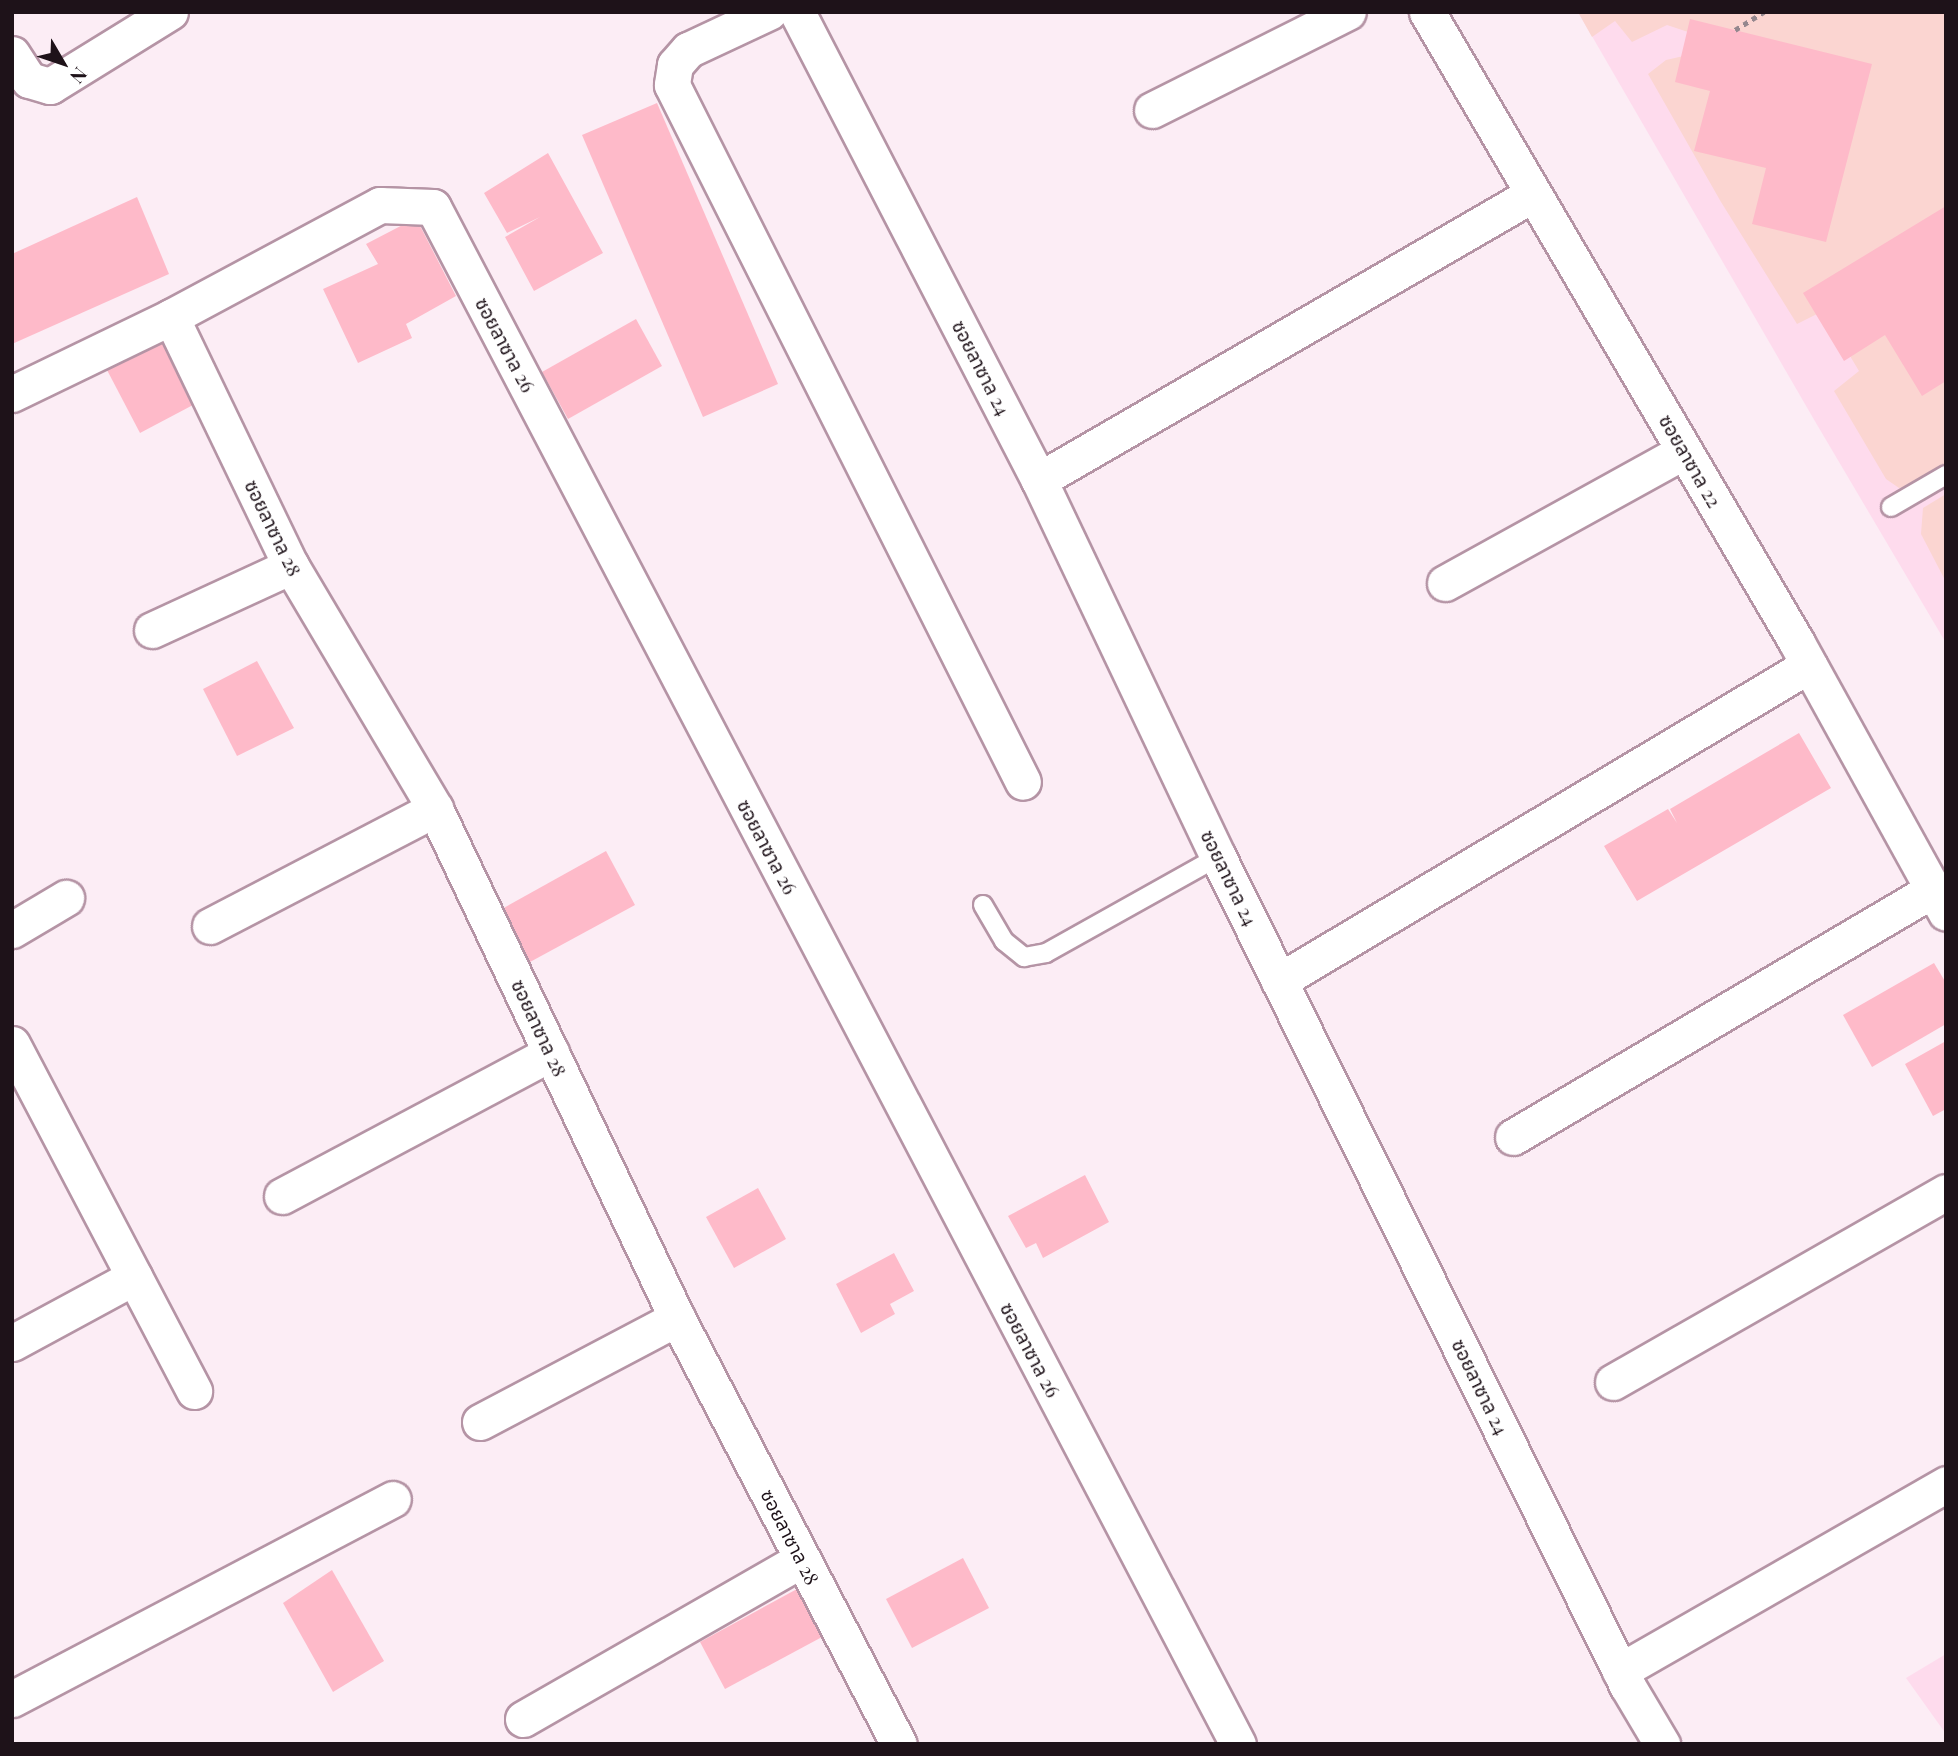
<!DOCTYPE html>
<html>
<head>
<meta charset="utf-8">
<style>
  body { margin:0 }
  #map { position:relative; width:1958px; height:1756px; overflow:hidden; background:#fcedf5; font-family:"Playfair Display","Noto Sans Thai",serif }
  div>[style] { position:absolute }
  [style*='--x'] { left:calc(var(--x)*1px); top:calc(var(--y)*1px); width:calc(var(--w)*1px); rotate:calc(var(--a)*1deg) }
  .built>* { inset:0; background:#fedbed }
  .green>* { inset:0; background:#fbd5d1 }
  .building>* { inset:0; background:#febac9 }
  .path>* { height:4.5px; margin-top:-2.25px; transform-origin:0; background:repeating-linear-gradient(90deg,#94878e 0 5px,transparent 0 10px) }
  .roads { filter:drop-shadow(2px 0 #b594a5) drop-shadow(-2px 0 #b594a5) drop-shadow(0 2px #b594a5) drop-shadow(0 -2px #b594a5) }
  .service>* { height:18px; margin:-9px; padding:0 9px; transform-origin:9px; border-radius:9px; background:#fff }
  .minor>* { height:35px; margin:-17.5px; padding:0 17.5px; transform-origin:17.5px; border-radius:17.5px; background:#fff }
  span { translate:-50% -50%; white-space:nowrap; text-align:center; line-height:1.15; -webkit-text-stroke:6px #fff; paint-order:stroke }
  .street-label { font-size:19px; color:#1e1219 }
  .frame { position:absolute; inset:0; border:14px solid #1e1219; pointer-events:none }
  .north { position:absolute; left:28px; top:28px; width:70px; height:70px; -webkit-text-stroke:5px #fff; paint-order:stroke; rotate:129deg; font-size:19px; font-weight:700; line-height:28px; text-align:center; color:#1e1219 }
  .north::after { content:''; display:block; margin:auto; width:24px; height:32px; background:#1e1219; clip-path:polygon(50% 0,100% 100%,50% 72%,0 100%) }
</style>
</head>
<body>
<div id="map">
  <div class="built">
    <div style="clip-path:polygon(1578px 12px,1946px 12px,1946px 643px,1816px 423px)"></div>
    <div style="clip-path:polygon(1946px 1654px,1946px 1734px,1906px 1678px)"></div>
  </div>
  <div class="green">
    <div style="clip-path:polygon(1578px 12px,1946px 12px,1946px 464px,1915px 485px,1899px 488px,1886px 479px,1834px 391px,1859px 371px,1823px 311px,1797px 324px,1721px 202px,1648px 74px,1666px 60px,1688px 55px,1694px 34px,1667px 25px,1632px 42px,1615px 21px,1592px 37px)"></div>
    <div style="clip-path:polygon(1946px 494px,1946px 582px,1921px 534px,1923px 508px)"></div>
  </div>
  <div class="building">
    <div style="clip-path:polygon(1690px 19px,1872px 64px,1826px 242px,1752px 224px,1766px 168px,1694px 151px,1710px 91px,1675px 82px)"></div>
    <div style="clip-path:polygon(657px 103px,778px 384px,703px 417px,582px 135px)"></div>
    <div style="clip-path:polygon(548px 153px,603px 253px,534px 291px,505px 237px,540px 217px,507px 233px,484px 193px)"></div>
    <div style="clip-path:polygon(137px 197px,169px 274px,12px 344px,12px 254px)"></div>
    <div style="clip-path:polygon(1946px 206px,1946px 381px,1922px 396px,1885px 335px,1844px 361px,1803px 293px)"></div>
    <div style="clip-path:polygon(416px 218px,456px 296px,406px 324px,412px 338px,358px 363px,323px 289px,378px 264px,366px 244px)"></div>
    <div style="clip-path:polygon(636px 319px,662px 366px,568px 419px,542px 372px)"></div>
    <div style="clip-path:polygon(162px 341px,193px 405px,140px 433px,107px 370px)"></div>
    <div style="clip-path:polygon(257px 661px,294px 728px,237px 756px,203px 689px)"></div>
    <div style="clip-path:polygon(1799px 733px,1831px 788px,1637px 901px,1604px 846px,1668px 809px,1677px 823px,1670px 809px)"></div>
    <div style="clip-path:polygon(606px 851px,635px 905px,530px 962px,500px 910px)"></div>
    <div style="clip-path:polygon(1934px 963px,1946px 983px,1946px 1024px,1872px 1067px,1843px 1015px)"></div>
    <div style="clip-path:polygon(1946px 1041px,1946px 1109px,1933px 1116px,1905px 1064px)"></div>
    <div style="clip-path:polygon(1085px 1175px,1109px 1222px,1043px 1258px,1036px 1243px,1026px 1248px,1008px 1216px)"></div>
    <div style="clip-path:polygon(758px 1188px,786px 1239px,734px 1268px,706px 1217px)"></div>
    <div style="clip-path:polygon(894px 1253px,914px 1291px,890px 1304px,895px 1314px,861px 1333px,836px 1284px)"></div>
    <div style="clip-path:polygon(963px 1558px,989px 1608px,912px 1648px,886px 1599px)"></div>
    <div style="clip-path:polygon(332px 1570px,384px 1661px,333px 1692px,283px 1603px)"></div>
    <div style="clip-path:polygon(797px 1589px,822px 1637px,725px 1689px,700px 1642px)"></div>
  </div>
  <div class="path">
    <div style="--x:1735;--y:30;--w:34;--a:-32"></div>
  </div>
  <div class="roads">
    <div class="service">
      <div style="--x:1891;--y:507;--w:64;--a:-30.2"></div>
      <div style="--x:983;--y:905;--w:42;--a:59.7"></div>
      <div style="--x:1004;--y:941;--w:26;--a:39"></div>
      <div style="--x:1024;--y:957;--w:22;--a:-10"></div>
      <div style="--x:1046;--y:953;--w:197;--a:-29.2"></div>
    </div>
    <div class="minor">
      <div style="--x:769;--y:12;--w:89;--a:154.9"></div>
      <div style="--x:688;--y:50;--w:20;--a:131"></div>
      <div style="--x:675;--y:65;--w:20;--a:99"></div>
      <div style="--x:672;--y:85;--w:780;--a:63.27"></div>
      <div style="--x:797;--y:12;--w:527;--a:62.66"></div>
      <div style="--x:1039;--y:480;--w:417;--a:64.6"></div>
      <div style="--x:1218;--y:857;--w:924;--a:63.71"></div>
      <div style="--x:1627;--y:1685;--w:69;--a:59.3"></div>
      <div style="--x:1427;--y:12;--w:731;--a:59.61"></div>
      <div style="--x:1797;--y:643;--w:308;--a:61.1"></div>
      <div style="--x:12;--y:54;--w:31;--a:57"></div>
      <div style="--x:29;--y:80;--w:22;--a:16"></div>
      <div style="--x:50;--y:86;--w:141;--a:-31.7"></div>
      <div style="--x:1152;--y:110;--w:219;--a:-26.6"></div>
      <div style="--x:171;--y:317;--w:276;--a:64.3"></div>
      <div style="--x:291;--y:566;--w:282;--a:59.3"></div>
      <div style="--x:435;--y:809;--w:564;--a:64.57"></div>
      <div style="--x:677;--y:1318;--w:480;--a:62.5"></div>
      <div style="--x:12;--y:394;--w:177;--a:-25.8"></div>
      <div style="--x:171;--y:317;--w:237;--a:-28.2"></div>
      <div style="--x:380;--y:205;--w:53;--a:2.2"></div>
      <div style="--x:433;--y:207;--w:1735;--a:62.36"></div>
      <div style="--x:1039;--y:480;--w:571;--a:-30.07"></div>
      <div style="--x:1445;--y:583;--w:273;--a:-28.9"></div>
      <div style="--x:152;--y:630;--w:153;--a:-24.7"></div>
      <div style="--x:210;--y:926;--w:254;--a:-27.5"></div>
      <div style="--x:12;--y:930;--w:63;--a:-30.7"></div>
      <div style="--x:1279;--y:981;--w:617;--a:-30.8"></div>
      <div style="--x:12;--y:1044;--w:392;--a:62.3"></div>
      <div style="--x:1513;--y:1137;--w:487;--a:-30.5"></div>
      <div style="--x:282;--y:1196;--w:305;--a:-28"></div>
      <div style="--x:12;--y:1343;--w:139;--a:-28.4"></div>
      <div style="--x:1613;--y:1382;--w:383;--a:-29.7"></div>
      <div style="--x:480;--y:1422;--w:223;--a:-27.8"></div>
      <div style="--x:1620;--y:1671;--w:376;--a:-29.8"></div>
      <div style="--x:12;--y:1699;--w:430;--a:-27.7"></div>
      <div style="--x:523;--y:1719;--w:320;--a:-29.8"></div>
    </div>
  </div>
  <div class="street-label">
    <span style="left:505px;top:345px;rotate:62deg">ซอยลาซาล 26</span>
    <span style="left:981px;top:368px;rotate:63deg">ซอยลาซาล 24</span>
    <span style="left:1690px;top:461px;rotate:60deg">ซอยลาซาล 22</span>
    <span style="left:273px;top:528px;rotate:64deg">ซอยลาซาล 28</span>
    <span style="left:767px;top:847px;rotate:62deg">ซอยลาซาล 26</span>
    <span style="left:1229px;top:878px;rotate:64deg">ซอยลาซาล 24</span>
    <span style="left:539px;top:1028px;rotate:65deg">ซอยลาซาล 28</span>
    <span style="left:1030px;top:1350px;rotate:62deg">ซอยลาซาล 26</span>
    <span style="left:1480px;top:1387px;rotate:64deg">ซอยลาซาล 24</span>
    <span style="left:790px;top:1537px;rotate:63deg">ซอยลาซาล 28</span>
  </div>
  <div class="frame"></div>
  <div class="north">N</div>
</div>
</body>
</html>
